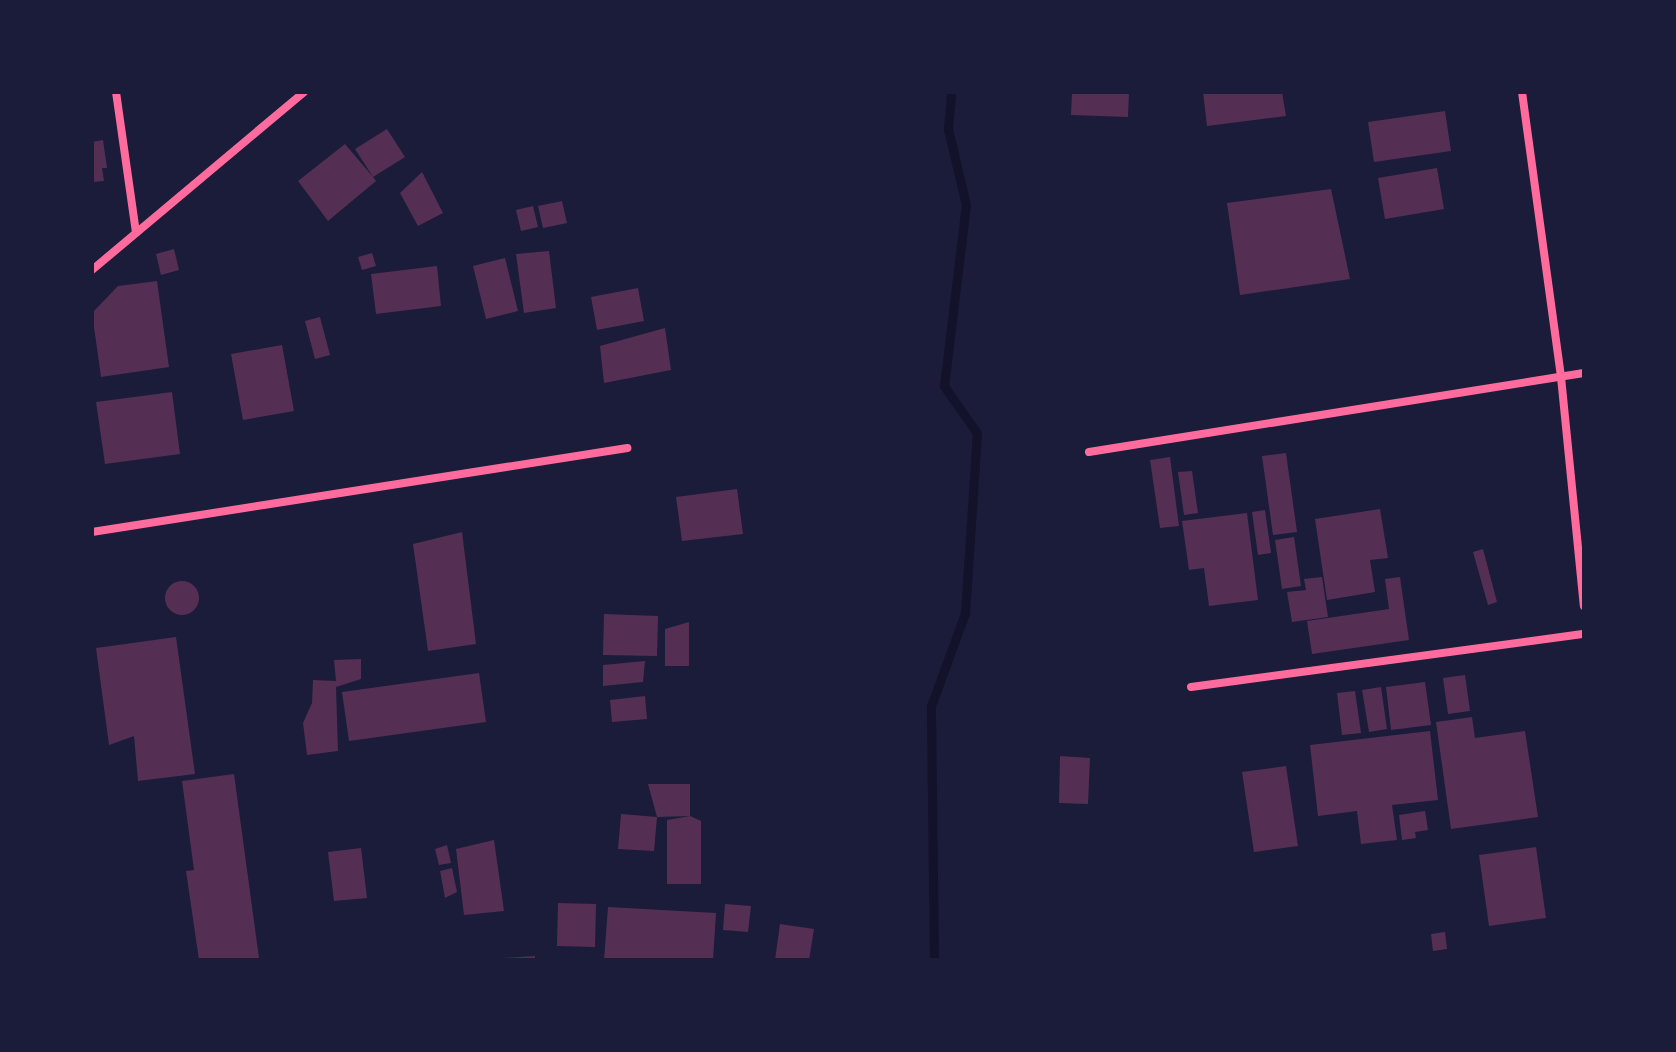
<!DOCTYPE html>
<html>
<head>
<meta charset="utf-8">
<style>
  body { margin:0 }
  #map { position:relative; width:1676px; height:1052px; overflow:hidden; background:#1b1b3a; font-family:"Space Grotesk",sans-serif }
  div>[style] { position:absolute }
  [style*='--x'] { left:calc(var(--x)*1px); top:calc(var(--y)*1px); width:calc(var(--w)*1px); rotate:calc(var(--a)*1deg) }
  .stream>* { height:9px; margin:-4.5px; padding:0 4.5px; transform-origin:4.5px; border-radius:4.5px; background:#12122b }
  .building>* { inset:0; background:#542f53 }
  .round { border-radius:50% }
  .minor>* { height:8px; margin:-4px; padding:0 4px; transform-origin:4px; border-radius:4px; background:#ff6b9d }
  span { translate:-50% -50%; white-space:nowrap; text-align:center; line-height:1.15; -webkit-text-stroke:7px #1b1b3a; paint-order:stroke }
  .frame { position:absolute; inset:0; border:94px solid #1b1b3a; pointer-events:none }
</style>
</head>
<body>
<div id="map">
  <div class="stream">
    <div style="--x:934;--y:960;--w:254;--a:-90.7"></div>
    <div style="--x:931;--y:706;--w:99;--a:-69.9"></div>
    <div style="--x:965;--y:613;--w:180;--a:-86.2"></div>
    <div style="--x:977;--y:433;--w:57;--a:-125.1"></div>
    <div style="--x:944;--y:386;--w:182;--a:-83.1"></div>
    <div style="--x:966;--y:205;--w:78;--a:-103.3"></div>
    <div style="--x:948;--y:129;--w:37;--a:-85"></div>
  </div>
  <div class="building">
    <div style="clip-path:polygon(1072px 92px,1129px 92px,1128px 117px,1071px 115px)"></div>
    <div style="clip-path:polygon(1203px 92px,1282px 92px,1286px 116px,1207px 126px)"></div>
    <div style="clip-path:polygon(1445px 111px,1451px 151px,1374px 162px,1368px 122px)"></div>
    <div style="clip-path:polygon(387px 129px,405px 157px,373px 177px,376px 181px,328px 221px,298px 181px,345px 144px,373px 177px,355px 149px)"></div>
    <div style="clip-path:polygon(103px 140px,107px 168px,102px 168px,104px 181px,92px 182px,92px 142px)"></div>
    <div style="clip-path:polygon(1437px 168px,1444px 209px,1385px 219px,1378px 178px)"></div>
    <div style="clip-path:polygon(422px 172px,443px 213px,418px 226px,400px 193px)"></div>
    <div style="clip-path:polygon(1331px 189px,1350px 279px,1240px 295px,1227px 203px)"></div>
    <div style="clip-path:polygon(562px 201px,567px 223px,543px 228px,538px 206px)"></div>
    <div style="clip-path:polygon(533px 206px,538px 227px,521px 231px,516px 210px)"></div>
    <div style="clip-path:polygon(174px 249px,179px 270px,161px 275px,156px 254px)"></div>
    <div style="clip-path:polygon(549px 251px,556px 308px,524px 313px,516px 254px)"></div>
    <div style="clip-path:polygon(372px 253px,376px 266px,362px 270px,358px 257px)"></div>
    <div style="clip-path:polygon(505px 258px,518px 311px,486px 319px,473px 266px)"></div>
    <div style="clip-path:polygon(437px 266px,441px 306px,376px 314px,371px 274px)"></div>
    <div style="clip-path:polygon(157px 281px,169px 367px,101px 377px,92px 313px,118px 286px)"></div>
    <div style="clip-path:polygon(638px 288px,644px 321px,597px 330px,591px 297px)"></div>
    <div style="clip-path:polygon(320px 317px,330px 355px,315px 359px,305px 321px)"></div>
    <div style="clip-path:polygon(665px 328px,671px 370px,604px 383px,600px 346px)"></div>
    <div style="clip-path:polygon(282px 345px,294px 411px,243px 420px,231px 354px)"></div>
    <div style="clip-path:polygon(172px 392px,180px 454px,105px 464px,96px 402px)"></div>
    <div style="clip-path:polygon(1286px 453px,1297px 532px,1273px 535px,1262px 456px)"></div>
    <div style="clip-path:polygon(1170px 457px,1179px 526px,1160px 528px,1150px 460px)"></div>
    <div style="clip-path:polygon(1192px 471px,1198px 513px,1184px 515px,1178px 472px)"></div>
    <div style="clip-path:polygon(737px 489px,743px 534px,682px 541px,676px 497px)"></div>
    <div style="clip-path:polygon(1380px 509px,1388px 558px,1370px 560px,1375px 592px,1327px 600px,1315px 519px)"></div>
    <div style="clip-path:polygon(1265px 510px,1271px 553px,1258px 555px,1252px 512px)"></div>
    <div style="clip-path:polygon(1247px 513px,1258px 600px,1209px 606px,1204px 568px,1189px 570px,1182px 521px)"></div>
    <div style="clip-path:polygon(462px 532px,476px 644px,428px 651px,413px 544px)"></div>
    <div style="clip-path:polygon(1294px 537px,1301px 586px,1282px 589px,1275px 540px)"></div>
    <div style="clip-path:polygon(1483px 549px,1497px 602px,1488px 605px,1473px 552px)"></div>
    <div style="clip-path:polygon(1322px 577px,1328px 617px,1292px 622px,1287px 592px,1306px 590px,1304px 579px)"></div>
    <div style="clip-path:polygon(1400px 577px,1409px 640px,1312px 654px,1307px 621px,1389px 609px,1385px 579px)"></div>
    <div class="round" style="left:165px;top:581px;width:34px;height:34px"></div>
    <div style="clip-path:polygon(604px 614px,658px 616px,657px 656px,603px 655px)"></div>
    <div style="clip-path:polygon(689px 622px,689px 666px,665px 666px,665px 629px)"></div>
    <div style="clip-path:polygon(176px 637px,195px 774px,138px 781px,134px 736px,109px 745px,96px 648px)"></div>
    <div style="clip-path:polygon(361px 659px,361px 679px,336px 687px,338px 751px,307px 755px,303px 723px,312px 703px,313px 680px,336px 681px,334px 660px)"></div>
    <div style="clip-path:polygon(645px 661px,643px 682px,603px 686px,603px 665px)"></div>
    <div style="clip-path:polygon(479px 673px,486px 722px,349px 741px,342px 692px)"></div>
    <div style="clip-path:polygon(1465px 675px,1470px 711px,1448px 714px,1443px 678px)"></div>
    <div style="clip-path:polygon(1425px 682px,1431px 725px,1391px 730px,1386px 687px)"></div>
    <div style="clip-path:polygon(1381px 687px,1387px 729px,1369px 732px,1362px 690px)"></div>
    <div style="clip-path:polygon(1355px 691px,1361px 733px,1342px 735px,1337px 693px)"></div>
    <div style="clip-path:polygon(645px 696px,647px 719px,612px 722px,610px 700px)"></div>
    <div style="clip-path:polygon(1472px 717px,1475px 738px,1525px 731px,1538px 817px,1451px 829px,1436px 722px)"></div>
    <div style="clip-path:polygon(1430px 731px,1438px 800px,1392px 805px,1397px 840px,1361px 844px,1357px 811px,1318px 816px,1310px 745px)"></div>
    <div style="clip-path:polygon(1060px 756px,1090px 758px,1088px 804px,1059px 803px)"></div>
    <div style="clip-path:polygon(1286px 766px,1298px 846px,1254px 852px,1242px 772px)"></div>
    <div style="clip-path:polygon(234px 774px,259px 958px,199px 960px,186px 871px,194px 870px,182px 781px)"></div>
    <div style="clip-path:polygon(648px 784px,690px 784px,690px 816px,657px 817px)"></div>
    <div style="clip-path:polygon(1425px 811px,1428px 830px,1415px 832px,1416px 838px,1402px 840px,1399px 815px)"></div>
    <div style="clip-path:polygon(621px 814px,657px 817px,654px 851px,618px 849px)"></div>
    <div style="clip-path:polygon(690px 816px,701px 821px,701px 884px,667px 884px,667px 820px)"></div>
    <div style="clip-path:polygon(494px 840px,504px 911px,464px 915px,456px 849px)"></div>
    <div style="clip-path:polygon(447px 845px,451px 863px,439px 865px,435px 849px)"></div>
    <div style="clip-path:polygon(1536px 847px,1546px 918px,1489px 926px,1479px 855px)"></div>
    <div style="clip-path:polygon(361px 848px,367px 898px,334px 901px,328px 852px)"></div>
    <div style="clip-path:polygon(452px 868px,457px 892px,445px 898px,440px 871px)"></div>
    <div style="clip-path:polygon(558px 903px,596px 904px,595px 947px,557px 946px)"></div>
    <div style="clip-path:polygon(725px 904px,751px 906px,748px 932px,723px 930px)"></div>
    <div style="clip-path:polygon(608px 907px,716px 913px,713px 960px,604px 960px)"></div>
    <div style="clip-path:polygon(780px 924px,814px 929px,809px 960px,775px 960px)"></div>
    <div style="clip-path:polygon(1445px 932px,1447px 949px,1433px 951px,1431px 934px)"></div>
    <div style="clip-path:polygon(535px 956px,535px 960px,503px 960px,503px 958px)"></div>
  </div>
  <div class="minor">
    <div style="--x:116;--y:92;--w:142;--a:81.9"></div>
    <div style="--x:1522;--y:92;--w:288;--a:82.2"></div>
    <div style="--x:1561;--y:377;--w:230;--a:84.3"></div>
    <div style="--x:92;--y:270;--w:277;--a:-40"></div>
    <div style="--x:1089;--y:452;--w:501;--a:-9.07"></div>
    <div style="--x:92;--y:532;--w:542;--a:-8.92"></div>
    <div style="--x:1191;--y:687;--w:397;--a:-7.7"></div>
  </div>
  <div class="frame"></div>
</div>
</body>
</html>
